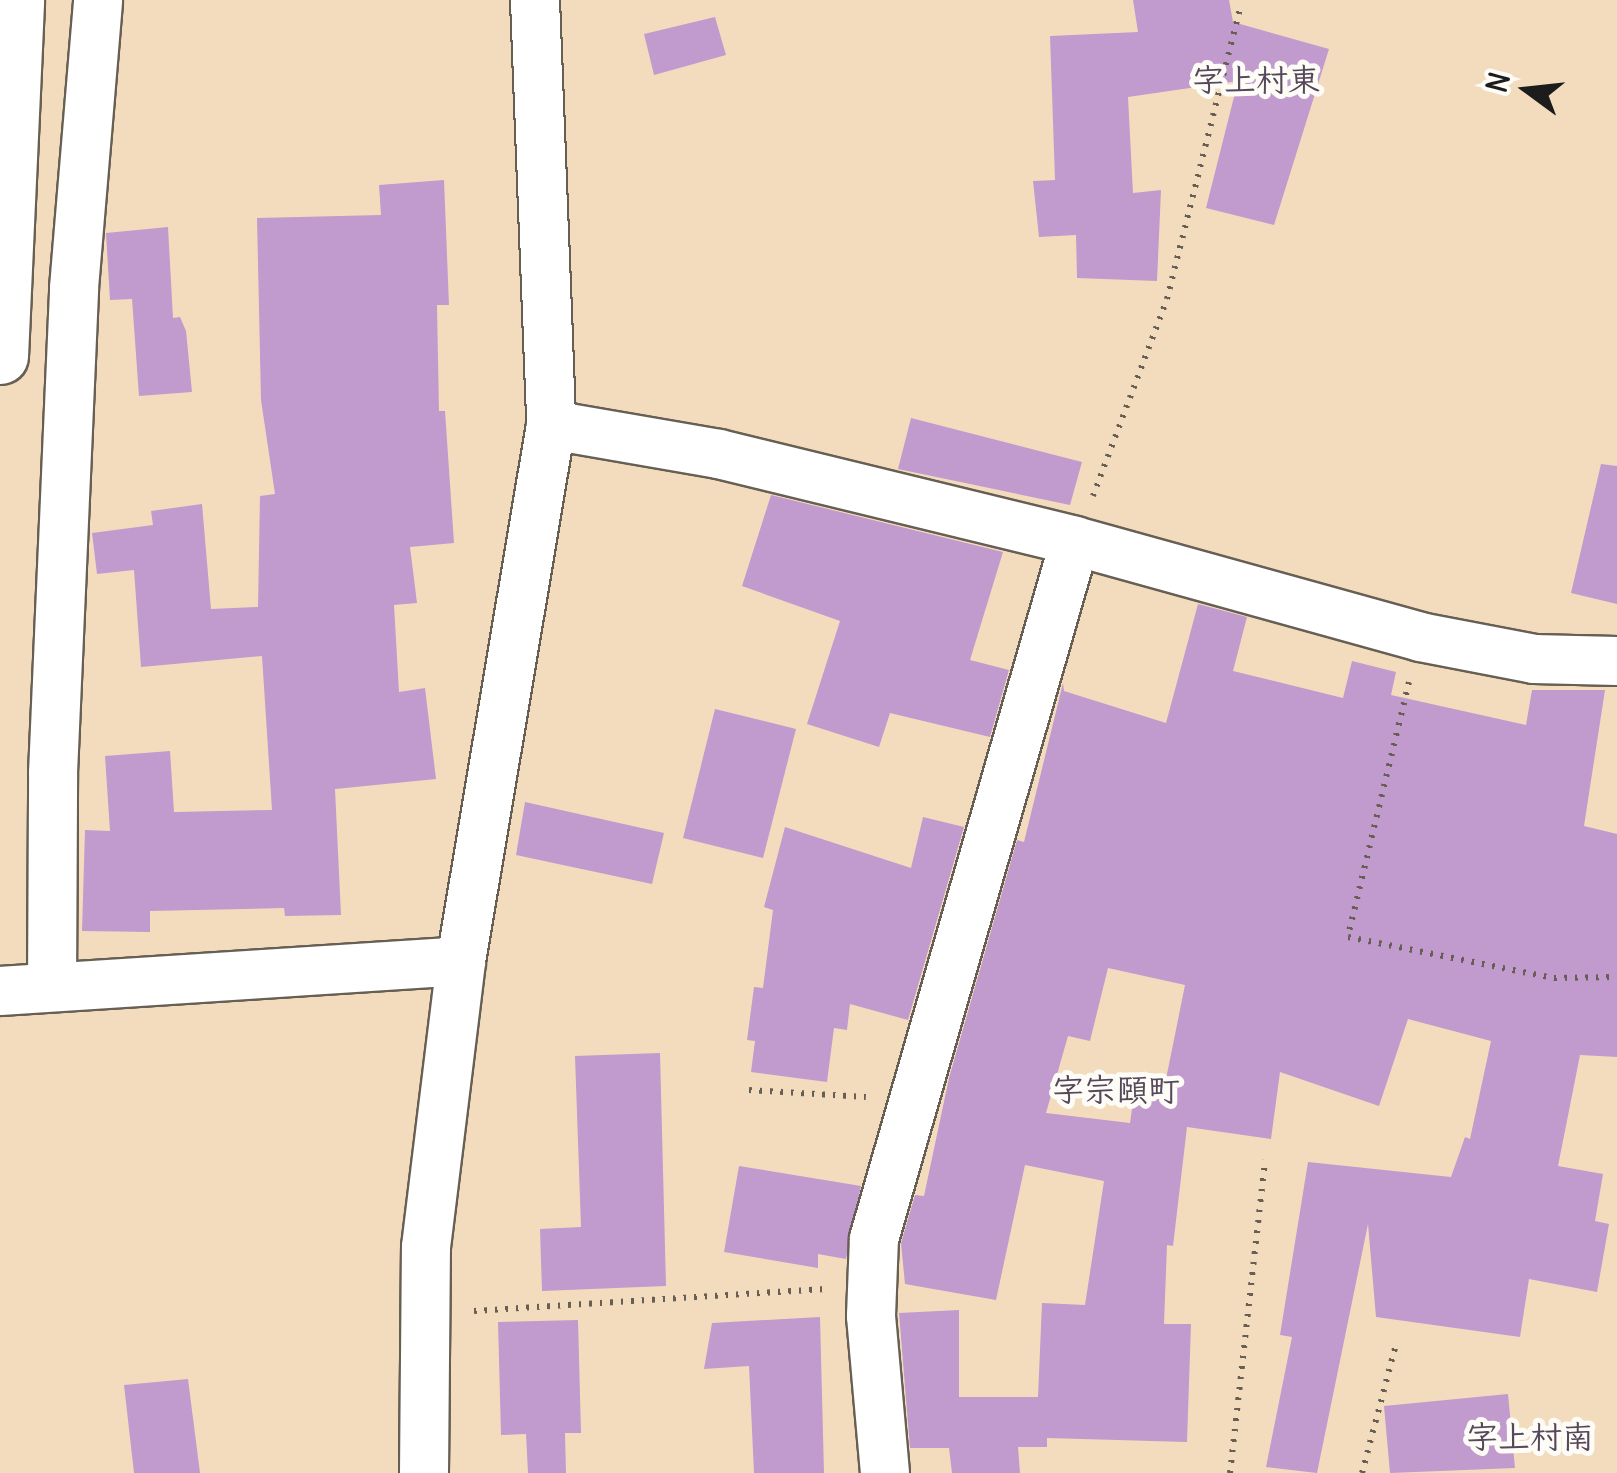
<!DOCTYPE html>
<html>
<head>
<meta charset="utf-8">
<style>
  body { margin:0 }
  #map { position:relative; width:1617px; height:1473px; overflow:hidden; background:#f3dcbd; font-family:Delius,"Klee One",sans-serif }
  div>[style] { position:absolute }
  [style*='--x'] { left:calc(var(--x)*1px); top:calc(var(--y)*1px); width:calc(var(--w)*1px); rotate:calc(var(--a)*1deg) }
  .building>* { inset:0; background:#c19ace }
  .path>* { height:6px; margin-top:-3px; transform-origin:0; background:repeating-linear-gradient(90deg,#675f54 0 2.5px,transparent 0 10.5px) }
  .roads { filter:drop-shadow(2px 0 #675f54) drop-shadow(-2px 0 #675f54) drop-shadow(0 2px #675f54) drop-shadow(0 -2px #675f54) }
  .street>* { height:48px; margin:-24px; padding:0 24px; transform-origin:24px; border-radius:24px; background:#fff }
  .secondary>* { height:55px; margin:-27.5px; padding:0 27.5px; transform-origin:27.5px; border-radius:27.5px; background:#fff }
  span { translate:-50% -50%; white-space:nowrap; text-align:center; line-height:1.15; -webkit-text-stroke:10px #fdfcf7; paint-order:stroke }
  .quarter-label { font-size:32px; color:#56485a; font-weight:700 }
  .north { position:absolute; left:1477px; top:40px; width:100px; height:100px; -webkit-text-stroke:8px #fdfcf7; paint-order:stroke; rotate:285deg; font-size:28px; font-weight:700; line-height:40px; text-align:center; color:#1c1c1c }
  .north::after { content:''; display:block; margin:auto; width:35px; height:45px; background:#1c1c1c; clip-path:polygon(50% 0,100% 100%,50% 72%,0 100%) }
</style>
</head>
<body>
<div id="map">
  <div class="building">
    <div style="clip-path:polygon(1133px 0,1229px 0,1233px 22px,1329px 49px,1274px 225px,1206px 208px,1238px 81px,1128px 97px,1133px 193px,1161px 190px,1157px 281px,1077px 278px,1076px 235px,1039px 237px,1033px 181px,1055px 180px,1050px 36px,1138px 32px)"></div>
    <div style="clip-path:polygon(715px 17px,726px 55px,654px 75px,644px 34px)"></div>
    <div style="clip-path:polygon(444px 180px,449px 305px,437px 305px,439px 411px,445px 411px,454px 543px,410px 547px,417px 603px,394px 605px,399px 692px,425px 688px,436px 779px,335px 789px,341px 915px,285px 916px,284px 908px,150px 911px,150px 932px,82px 931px,85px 830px,110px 831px,105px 756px,170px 751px,174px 812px,272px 810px,262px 656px,141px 667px,134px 570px,97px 574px,92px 533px,153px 525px,151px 511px,202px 504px,211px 609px,258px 607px,260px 496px,275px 494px,261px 400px,257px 218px,381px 215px,379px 185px)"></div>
    <div style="clip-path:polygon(168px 227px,173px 318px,180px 317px,186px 331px,192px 392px,139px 396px,132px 299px,110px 300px,106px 233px)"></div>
    <div style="clip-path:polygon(911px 418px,1082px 462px,1070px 505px,898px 469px)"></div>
    <div style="clip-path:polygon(1601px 464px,1617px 466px,1617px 604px,1571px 593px)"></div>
    <div style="clip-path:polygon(771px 495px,1003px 552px,970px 660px,1009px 670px,990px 737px,890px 713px,879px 747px,807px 724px,840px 621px,742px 586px)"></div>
    <div style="clip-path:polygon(evenodd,1198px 604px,1247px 617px,1233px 671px,1343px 698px,1352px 661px,1396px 672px,1391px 695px,1526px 725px,1532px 690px,1605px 690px,1584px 826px,1617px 834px,1617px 1057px,1580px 1055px,1558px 1166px,1603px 1174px,1595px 1221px,1609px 1224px,1597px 1292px,1529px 1279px,1520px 1337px,1376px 1317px,1368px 1224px,1317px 1473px,1266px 1467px,1292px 1337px,1280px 1335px,1308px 1162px,1451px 1177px,1465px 1137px,1470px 1139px,1491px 1041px,1408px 1019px,1379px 1106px,1280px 1072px,1271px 1139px,1187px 1127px,1173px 1246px,1167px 1245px,1164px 1324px,1191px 1324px,1187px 1442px,1047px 1438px,1047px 1447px,1018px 1447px,1020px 1473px,952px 1473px,949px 1448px,910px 1448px,899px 1313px,959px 1310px,959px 1397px,1038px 1397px,1042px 1303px,1085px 1305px,1104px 1181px,1025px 1165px,996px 1300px,905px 1284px,901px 1243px,915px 1195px,924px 1196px,949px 1078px,1017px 840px,1024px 842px,1063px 683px,1064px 691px,1166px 723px,1198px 604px,1108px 968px,1185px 985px,1166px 1079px,1137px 1074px,1130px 1123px,1046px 1113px,1068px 1036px,1090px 1041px,1108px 968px)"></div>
    <div style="clip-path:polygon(715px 709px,796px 729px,763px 858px,683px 838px)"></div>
    <div style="clip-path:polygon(525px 802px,664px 833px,652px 884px,516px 855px)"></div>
    <div style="clip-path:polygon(923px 817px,964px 827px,908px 1020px,850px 1004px,847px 1030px,834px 1028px,827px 1082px,751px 1072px,755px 1041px,747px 1040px,754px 987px,763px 988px,773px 910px,764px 907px,785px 827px,911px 868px)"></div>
    <div style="clip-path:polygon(660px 1053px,666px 1286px,542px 1291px,540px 1229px,581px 1227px,575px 1056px)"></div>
    <div style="clip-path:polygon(739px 1166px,861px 1186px,846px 1259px,818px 1254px,818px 1268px,724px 1252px)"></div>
    <div style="clip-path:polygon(820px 1317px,824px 1473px,754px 1473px,749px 1366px,704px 1369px,712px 1323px)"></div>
    <div style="clip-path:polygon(578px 1320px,581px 1433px,565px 1433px,566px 1473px,528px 1473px,526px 1434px,501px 1435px,498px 1322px)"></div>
    <div style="clip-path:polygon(188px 1379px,200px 1473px,134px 1473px,124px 1385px)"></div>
    <div style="clip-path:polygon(1508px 1394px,1515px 1468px,1390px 1473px,1384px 1406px)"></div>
  </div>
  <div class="path">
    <div style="--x:1093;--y:496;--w:210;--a:-69.4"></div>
    <div style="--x:1167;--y:299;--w:299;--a:-75.9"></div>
    <div style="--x:1409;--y:682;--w:262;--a:103.5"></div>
    <div style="--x:1348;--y:937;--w:210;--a:11.3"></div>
    <div style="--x:1554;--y:978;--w:63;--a:-0.9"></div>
    <div style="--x:749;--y:1090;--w:117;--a:3.4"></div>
    <div style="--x:474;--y:1311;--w:352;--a:-3.6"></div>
    <div style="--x:1230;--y:1473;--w:315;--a:-83.6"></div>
    <div style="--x:1362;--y:1473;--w:129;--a:-75.2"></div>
  </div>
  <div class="roads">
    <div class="street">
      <div style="--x:535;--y:0;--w:425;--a:87.8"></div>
      <div style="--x:52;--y:987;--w:214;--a:-89.7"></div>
      <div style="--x:53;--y:773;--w:485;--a:-87.5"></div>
      <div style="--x:74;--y:288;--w:289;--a:-85.2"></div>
      <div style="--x:0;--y:991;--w:462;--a:-3.7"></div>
      <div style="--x:424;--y:1473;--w:226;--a:-89.5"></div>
      <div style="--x:426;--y:1247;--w:288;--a:-83"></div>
      <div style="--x:461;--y:961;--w:544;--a:-80.47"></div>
      <div style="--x:551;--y:425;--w:170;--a:9.8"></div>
      <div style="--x:719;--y:454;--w:366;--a:13.7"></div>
      <div style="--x:1075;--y:541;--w:358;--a:15.5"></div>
      <div style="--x:1420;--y:637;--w:116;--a:10.9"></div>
      <div style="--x:1534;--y:659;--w:83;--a:1.4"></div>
      <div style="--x:885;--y:1473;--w:158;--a:-95.1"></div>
      <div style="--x:871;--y:1316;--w:77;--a:-87.8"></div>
      <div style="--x:874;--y:1239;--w:726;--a:-73.94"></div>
    </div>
    <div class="secondary">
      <div style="--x:0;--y:356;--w:356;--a:-87.4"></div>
    </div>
  </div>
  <div class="quarter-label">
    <span style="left:1256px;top:80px">字上村東</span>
    <span style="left:1116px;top:1090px">字宗頤町</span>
    <span style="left:1530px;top:1437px">字上村南</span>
  </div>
  <div class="north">N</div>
</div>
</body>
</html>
